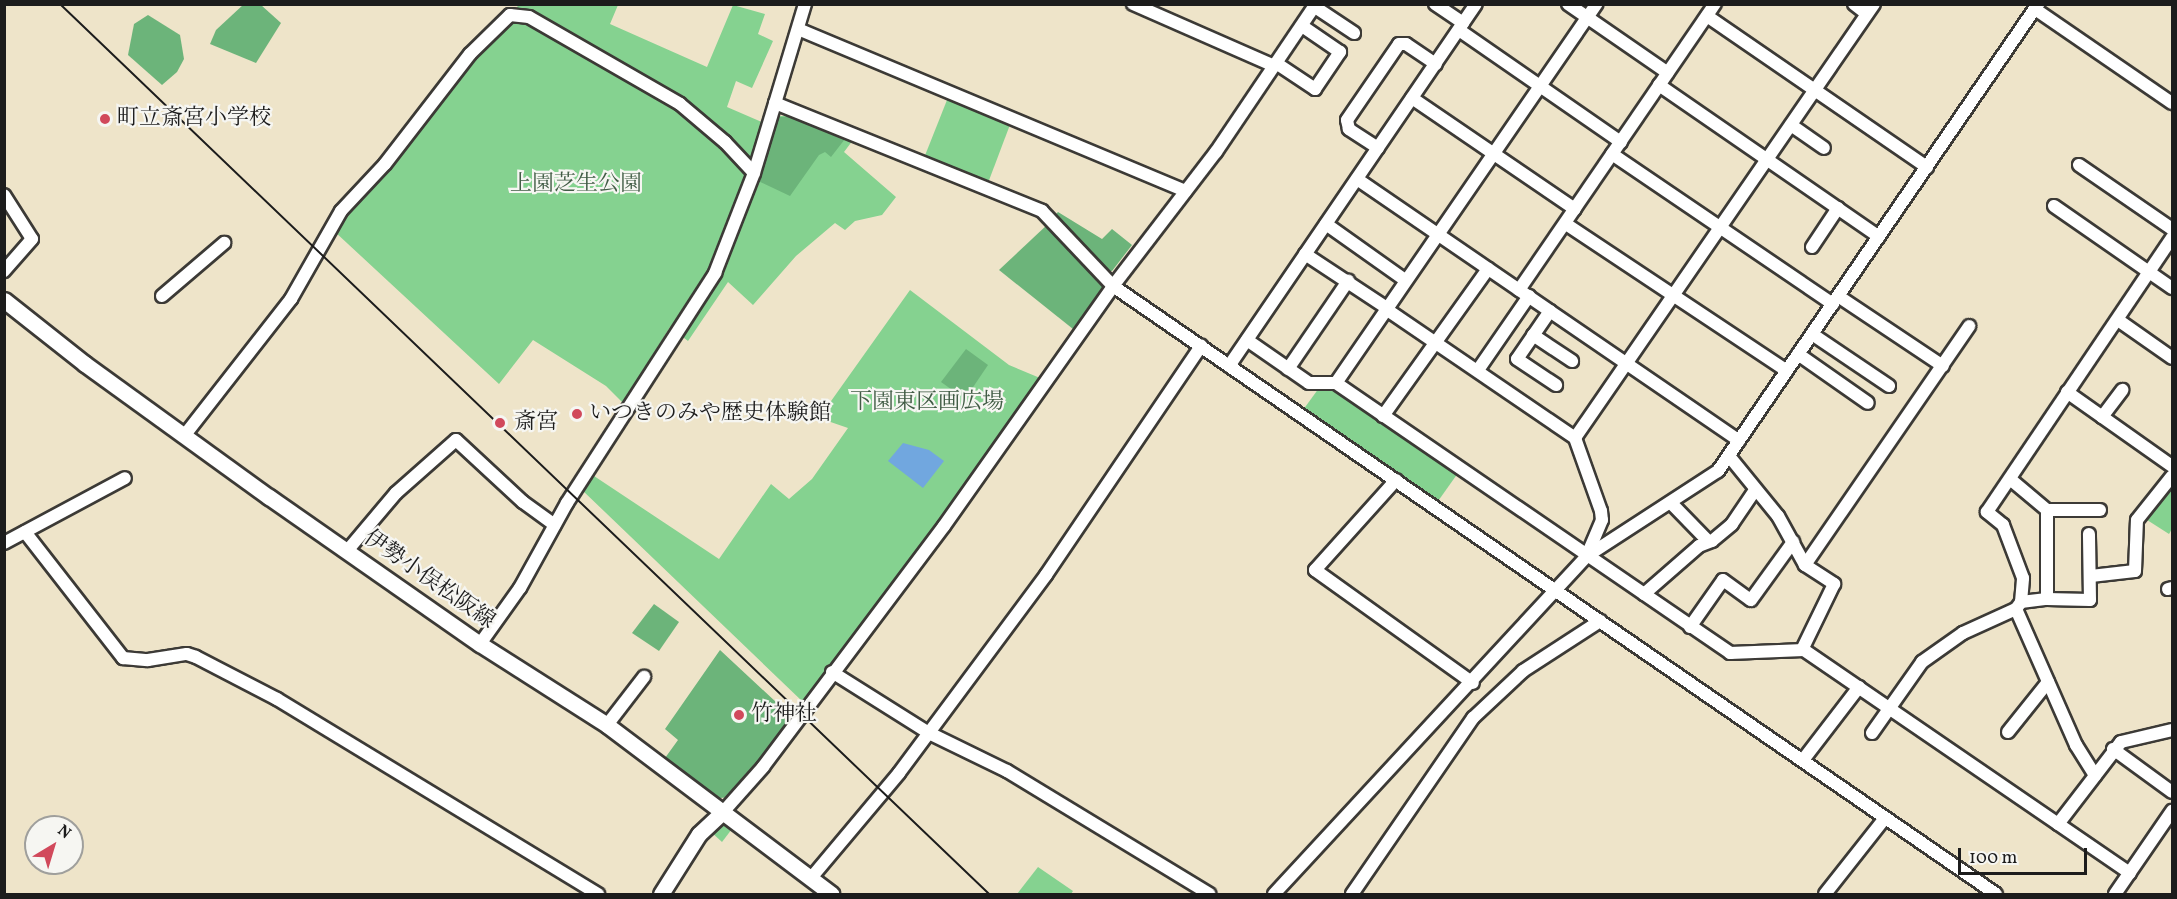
<!DOCTYPE html>
<html>
<head>
<meta charset="utf-8">
<style>
  body { margin:0 }
  #map { position:relative; width:2177px; height:899px; overflow:hidden; background:#eee4c9; font-family:Vollkorn,"Noto Serif JP",serif }
  div>[style] { position:absolute }
  [style*='--x'] { left:calc(var(--x)*1px); top:calc(var(--y)*1px); width:calc(var(--w)*1px); rotate:calc(var(--a)*1deg) }
  .green>* { inset:0; background:#85d290 }
  .forest>* { inset:0; background:#6cb47a }
  .water>* { inset:0; background:#71a7df }
  .roads { filter:drop-shadow(2px 0 #3c3a36) drop-shadow(-2px 0 #3c3a36) drop-shadow(0 2px #3c3a36) drop-shadow(0 -2px #3c3a36) }
  .minor>* { height:12px; margin:-6px; padding:0 6px; transform-origin:6px; border-radius:6px; background:#fff }
  .major>* { height:15px; margin:-7.5px; padding:0 7.5px; transform-origin:7.5px; border-radius:7.5px; background:#fff }
  .rail>* { height:2px; margin:-1px; padding:0 1px; transform-origin:1px; border-radius:1px; background:#1c1c1c }
  .dots>* { width:16px; height:16px; translate:-50% -50%; box-sizing:border-box; border:3px solid #f6f6f2; border-radius:50% }
  span { translate:-50% -50%; white-space:nowrap; text-align:center; line-height:1.15; -webkit-text-stroke:4.5px #f6f6f2; paint-order:stroke }
  .poi-label { font-size:22px; color:#1c1c1c }
  .left { translate:0 -50%; text-align:left }
  .park-label { font-size:22px; color:#415c45 }
  .street-label { font-size:22px; color:#1c1c1c }
  .frame { position:absolute; inset:0; border:6px solid #1c1c1c; pointer-events:none }
  .north { position:absolute; left:24px; top:815px; width:60px; height:60px; box-sizing:border-box; background:#f6f6f2; border:2px solid #9f9f9c; border-radius:50%; rotate:38deg; font-size:16px; font-weight:700; line-height:24px; text-align:center; color:#1c1c1c }
  .north::after { content:''; display:block; margin:auto; width:21px; height:27px; background:#d1495b; clip-path:polygon(50% 0,100% 100%,50% 72%,0 100%) }
  .scale { position:absolute; left:1958px; top:848px; width:129px; height:27px; box-sizing:border-box; border:3px solid #1c1c1c; border-top:0; padding-left:8px; font-size:18px; line-height:21px; white-space:nowrap; color:#1c1c1c; -webkit-text-stroke:4px #f6f6f2; paint-order:stroke }
</style>
</head>
<body>
<div id="map">
  <div class="green">
    <div style="clip-path:polygon(518px 5px,618px 5px,610px 24px,707px 67px,733px 5px,765px 14px,758px 34px,773px 41px,752px 88px,736px 81px,727px 107px,771px 126px,777px 116px,789px 116px,853px 140px,844px 152px,896px 197px,882px 215px,855px 221px,845px 230px,835px 223px,796px 256px,753px 305px,728px 282px,688px 341px,670px 327px,623px 403px,606px 386px,533px 340px,499px 384px,334px 231px,472px 57px,513px 18px)"></div>
    <div style="clip-path:polygon(949px 95px,1011px 122px,988px 183px,924px 158px)"></div>
    <div style="clip-path:polygon(910px 290px,1009px 365px,1040px 378px,948px 512px,803px 702px,581px 489px,591px 474px,719px 559px,771px 484px,789px 499px,812px 479px,848px 428px,819px 418px)"></div>
    <div style="clip-path:polygon(1334px 386px,1458px 473px,1436px 504px,1303px 410px,1319px 388px)"></div>
    <div style="clip-path:polygon(2172px 483px,2172px 529px,2169px 534px,2144px 518px)"></div>
    <div style="clip-path:polygon(724px 817px,735px 825px,722px 842px,710px 831px)"></div>
    <div style="clip-path:polygon(1038px 867px,1073px 891px,1071px 894px,1017px 894px)"></div>
  </div>
  <div class="forest">
    <div style="clip-path:polygon(244px 4px,261px 5px,281px 23px,256px 63px,210px 44px,216px 30px)"></div>
    <div style="clip-path:polygon(148px 15px,180px 35px,184px 59px,177px 72px,162px 85px,128px 55px,134px 24px)"></div>
    <div style="clip-path:polygon(778px 117px,789px 117px,845px 139px,831px 157px,825px 152px,819px 155px,790px 196px,756px 180px)"></div>
    <div style="clip-path:polygon(1058px 212px,1102px 239px,1112px 229px,1132px 245px,1112px 271px,1107px 271px,1054px 216px)"></div>
    <div style="clip-path:polygon(1048px 224px,1104px 285px,1073px 329px,999px 270px)"></div>
    <div style="clip-path:polygon(966px 349px,988px 365px,965px 399px,941px 382px)"></div>
    <div style="clip-path:polygon(654px 604px,679px 622px,659px 651px,632px 633px)"></div>
    <div style="clip-path:polygon(720px 650px,792px 717px,732px 797px,720px 798px,665px 758px,678px 740px,665px 729px)"></div>
  </div>
  <div class="water">
    <div style="clip-path:polygon(903px 443px,929px 450px,944px 461px,923px 488px,888px 461px)"></div>
  </div>
  <div class="roads">
    <div class="minor">
      <div style="--x:1133;--y:4;--w:154;--a:23.7"></div>
      <div style="--x:1435;--y:4;--w:34;--a:34"></div>
      <div style="--x:1568;--y:4;--w:121;--a:34.6"></div>
      <div style="--x:1854;--y:4;--w:16;--a:38"></div>
      <div style="--x:1315;--y:7;--w:47;--a:33.7"></div>
      <div style="--x:2035;--y:9;--w:166;--a:34.5"></div>
      <div style="--x:1707;--y:16;--w:267;--a:34.5"></div>
      <div style="--x:798;--y:29;--w:420;--a:22.7"></div>
      <div style="--x:1459;--y:30;--w:197;--a:34.7"></div>
      <div style="--x:1276;--y:63;--w:47;--a:33.7"></div>
      <div style="--x:1315;--y:89;--w:45;--a:-56"></div>
      <div style="--x:1340;--y:52;--w:46;--a:-145.6"></div>
      <div style="--x:1659;--y:85;--w:267;--a:34.6"></div>
      <div style="--x:1412;--y:98;--w:197;--a:34.3"></div>
      <div style="--x:775;--y:103;--w:288;--a:22"></div>
      <div style="--x:1042;--y:211;--w:103;--a:46.6"></div>
      <div style="--x:1113;--y:286;--w:1072;--a:34.55"></div>
      <div style="--x:1791;--y:125;--w:40;--a:34.9"></div>
      <div style="--x:1378;--y:148;--w:35;--a:-147"></div>
      <div style="--x:1349;--y:129;--w:9;--a:-103"></div>
      <div style="--x:1347;--y:120;--w:92;--a:-55.6"></div>
      <div style="--x:1399;--y:44;--w:7;--a:0"></div>
      <div style="--x:1406;--y:44;--w:36;--a:34"></div>
      <div style="--x:1612;--y:154;--w:267;--a:34.2"></div>
      <div style="--x:2079;--y:165;--w:113;--a:34.5"></div>
      <div style="--x:1357;--y:179;--w:463;--a:34.4"></div>
      <div style="--x:4;--y:195;--w:52;--a:57.5"></div>
      <div style="--x:32;--y:239;--w:43;--a:131.2"></div>
      <div style="--x:2054;--y:206;--w:144;--a:34.8"></div>
      <div style="--x:1326;--y:224;--w:97;--a:35.3"></div>
      <div style="--x:1566;--y:224;--w:265;--a:33.6"></div>
      <div style="--x:1812;--y:247;--w:47;--a:-56.3"></div>
      <div style="--x:1305;--y:254;--w:98;--a:33.4"></div>
      <div style="--x:1519;--y:290;--w:347;--a:-55.6"></div>
      <div style="--x:162;--y:296;--w:82;--a:-40.5"></div>
      <div style="--x:1838;--y:296;--w:126;--a:33.7"></div>
      <div style="--x:1386;--y:309;--w:229;--a:34.3"></div>
      <div style="--x:1575;--y:438;--w:77;--a:70.4"></div>
      <div style="--x:1601;--y:511;--w:9;--a:84"></div>
      <div style="--x:1602;--y:520;--w:39;--a:113"></div>
      <div style="--x:1550;--y:311;--w:58;--a:124.5"></div>
      <div style="--x:1517;--y:359;--w:47;--a:33.7"></div>
      <div style="--x:2118;--y:320;--w:66;--a:35.1"></div>
      <div style="--x:1812;--y:334;--w:93;--a:34"></div>
      <div style="--x:1533;--y:335;--w:47;--a:33.7"></div>
      <div style="--x:1247;--y:340;--w:75;--a:34.7"></div>
      <div style="--x:1309;--y:383;--w:27;--a:0"></div>
      <div style="--x:1336;--y:383;--w:478;--a:34.4"></div>
      <div style="--x:1730;--y:653;--w:74;--a:-2.3"></div>
      <div style="--x:1804;--y:650;--w:395;--a:34.4"></div>
      <div style="--x:1798;--y:354;--w:85;--a:35"></div>
      <div style="--x:1229;--y:366;--w:438;--a:-55.7"></div>
      <div style="--x:1288;--y:369;--w:107;--a:-55.7"></div>
      <div style="--x:1478;--y:370;--w:90;--a:-55.4"></div>
      <div style="--x:1336;--y:383;--w:460;--a:-55.5"></div>
      <div style="--x:2067;--y:392;--w:128;--a:35.2"></div>
      <div style="--x:1383;--y:416;--w:181;--a:-54.5"></div>
      <div style="--x:2102;--y:417;--w:34;--a:-53"></div>
      <div style="--x:184;--y:436;--w:174;--a:-52"></div>
      <div style="--x:291;--y:299;--w:101;--a:-60.4"></div>
      <div style="--x:341;--y:211;--w:64;--a:-46.9"></div>
      <div style="--x:385;--y:164;--w:139;--a:-52.3"></div>
      <div style="--x:470;--y:54;--w:56;--a:-44.3"></div>
      <div style="--x:510;--y:15;--w:19;--a:6"></div>
      <div style="--x:529;--y:17;--w:174;--a:29.9"></div>
      <div style="--x:680;--y:104;--w:59;--a:40.2"></div>
      <div style="--x:725;--y:142;--w:42;--a:46.9"></div>
      <div style="--x:1575;--y:438;--w:527;--a:-55.44"></div>
      <div style="--x:1729;--y:456;--w:77;--a:50.8"></div>
      <div style="--x:1778;--y:516;--w:56;--a:61.1"></div>
      <div style="--x:1805;--y:565;--w:35;--a:33"></div>
      <div style="--x:1834;--y:584;--w:73;--a:115.9"></div>
      <div style="--x:1396;--y:480;--w:121;--a:132"></div>
      <div style="--x:1315;--y:570;--w:194;--a:35.6"></div>
      <div style="--x:1672;--y:504;--w:52;--a:45.8"></div>
      <div style="--x:2047;--y:510;--w:53;--a:0"></div>
      <div style="--x:25;--y:532;--w:160;--a:52.1"></div>
      <div style="--x:123;--y:658;--w:25;--a:5"></div>
      <div style="--x:148;--y:660;--w:39;--a:-9"></div>
      <div style="--x:187;--y:654;--w:9;--a:18"></div>
      <div style="--x:196;--y:657;--w:91;--a:27.4"></div>
      <div style="--x:277;--y:699;--w:376;--a:31.3"></div>
      <div style="--x:4;--y:543;--w:137;--a:-28.2"></div>
      <div style="--x:347;--y:551;--w:76;--a:-49.8"></div>
      <div style="--x:396;--y:493;--w:80;--a:-41.5"></div>
      <div style="--x:456;--y:440;--w:91;--a:42.8"></div>
      <div style="--x:523;--y:502;--w:39;--a:36"></div>
      <div style="--x:1805;--y:565;--w:290;--a:-55.5"></div>
      <div style="--x:2091;--y:576;--w:44;--a:-6.5"></div>
      <div style="--x:2135;--y:571;--w:51;--a:-87.8"></div>
      <div style="--x:2137;--y:520;--w:56;--a:-51.5"></div>
      <div style="--x:2168;--y:589;--w:4;--a:-14"></div>
      <div style="--x:1644;--y:594;--w:73;--a:-41.1"></div>
      <div style="--x:1699;--y:546;--w:14;--a:-21"></div>
      <div style="--x:1712;--y:541;--w:26;--a:-40"></div>
      <div style="--x:1732;--y:524;--w:41;--a:-55.9"></div>
      <div style="--x:2047;--y:599;--w:43;--a:1.3"></div>
      <div style="--x:2090;--y:600;--w:66;--a:-90.9"></div>
      <div style="--x:2021;--y:602;--w:24;--a:-85"></div>
      <div style="--x:2023;--y:578;--w:57;--a:-110.7"></div>
      <div style="--x:2003;--y:525;--w:21;--a:-141"></div>
      <div style="--x:1987;--y:512;--w:331;--a:-56"></div>
      <div style="--x:2016;--y:609;--w:149;--a:66.2"></div>
      <div style="--x:2076;--y:745;--w:36;--a:58"></div>
      <div style="--x:1690;--y:627;--w:57;--a:-54.9"></div>
      <div style="--x:1723;--y:580;--w:34;--a:36"></div>
      <div style="--x:1751;--y:600;--w:72;--a:-54.1"></div>
      <div style="--x:480;--y:644;--w:69;--a:-54.5"></div>
      <div style="--x:520;--y:588;--w:97;--a:-61.1"></div>
      <div style="--x:567;--y:503;--w:274;--a:-57.2"></div>
      <div style="--x:715;--y:273;--w:107;--a:-68.7"></div>
      <div style="--x:754;--y:173;--w:177;--a:-73.2"></div>
      <div style="--x:832;--y:672;--w:115;--a:32.2"></div>
      <div style="--x:929;--y:733;--w:87;--a:26"></div>
      <div style="--x:1007;--y:771;--w:237;--a:31.3"></div>
      <div style="--x:607;--y:725;--w:61;--a:-52.4"></div>
      <div style="--x:2008;--y:732;--w:64;--a:-51.3"></div>
      <div style="--x:1872;--y:733;--w:87;--a:-54.8"></div>
      <div style="--x:1922;--y:662;--w:50;--a:-35.3"></div>
      <div style="--x:1963;--y:633;--w:58;--a:-24.4"></div>
      <div style="--x:2016;--y:609;--w:9;--a:-54"></div>
      <div style="--x:2021;--y:602;--w:26;--a:-7"></div>
      <div style="--x:2047;--y:599;--w:89;--a:-90"></div>
      <div style="--x:2047;--y:510;--w:48;--a:-140"></div>
      <div style="--x:2113;--y:749;--w:73;--a:36.1"></div>
      <div style="--x:1803;--y:760;--w:92;--a:-52.5"></div>
      <div style="--x:724;--y:811;--w:59;--a:-48.4"></div>
      <div style="--x:763;--y:767;--w:301;--a:-53.1"></div>
      <div style="--x:944;--y:526;--w:294;--a:-54.8"></div>
      <div style="--x:1113;--y:286;--w:169;--a:-52.5"></div>
      <div style="--x:1216;--y:152;--w:179;--a:-56"></div>
      <div style="--x:2058;--y:824;--w:103;--a:-52.5"></div>
      <div style="--x:2121;--y:742;--w:52;--a:-13.2"></div>
      <div style="--x:811;--y:878;--w:137;--a:-50"></div>
      <div style="--x:899;--y:773;--w:247;--a:-53.4"></div>
      <div style="--x:1046;--y:575;--w:277;--a:-55.9"></div>
      <div style="--x:1274;--y:894;--w:461;--a:-47.2"></div>
      <div style="--x:1587;--y:556;--w:156;--a:-33"></div>
      <div style="--x:1718;--y:471;--w:566;--a:-55.58"></div>
      <div style="--x:1352;--y:894;--w:214;--a:-55.5"></div>
      <div style="--x:1473;--y:718;--w:69;--a:-43.2"></div>
      <div style="--x:1523;--y:671;--w:92;--a:-33"></div>
      <div style="--x:1825;--y:894;--w:97;--a:-51.7"></div>
      <div style="--x:2115;--y:894;--w:101;--a:-55.5"></div>
    </div>
    <div class="major">
      <div style="--x:4;--y:300;--w:103;--a:38.3"></div>
      <div style="--x:85;--y:364;--w:227;--a:35.9"></div>
      <div style="--x:269;--y:497;--w:257;--a:34.9"></div>
      <div style="--x:480;--y:644;--w:151;--a:32.5"></div>
      <div style="--x:607;--y:725;--w:281;--a:37"></div>
      <div style="--x:661;--y:894;--w:71;--a:-57.7"></div>
      <div style="--x:699;--y:834;--w:34;--a:-43"></div>
    </div>
  </div>
  <div class="rail">
    <div style="--x:60;--y:4;--w:1287;--a:43.77"></div>
  </div>
  <div class="dots">
    <div style="left:105px;top:119px;background:#d1495b"></div>
    <div style="left:577px;top:414px;background:#d1495b"></div>
    <div style="left:500px;top:423px;background:#d1495b"></div>
    <div style="left:739px;top:715px;background:#d1495b"></div>
  </div>
  <div class="poi-label">
    <span class="left" style="left:117px;top:119px">町立斎宮小学校</span>
    <span class="left" style="left:589px;top:414px">いつきのみや歴史体験館</span>
    <span class="left" style="left:514px;top:423px">斎宮</span>
    <span class="left" style="left:751px;top:715px">竹神社</span>
  </div>
  <div class="park-label">
    <span style="left:576px;top:185px">上園芝生公園</span>
    <span style="left:927px;top:403px">下園東区画広場</span>
  </div>
  <div class="street-label">
    <span style="left:429px;top:580px;rotate:35deg">伊勢小俣松阪線</span>
  </div>
  <div class="frame"></div>
  <div class="north">N</div>
  <div class="scale">100 m</div>
</div>
</body>
</html>
